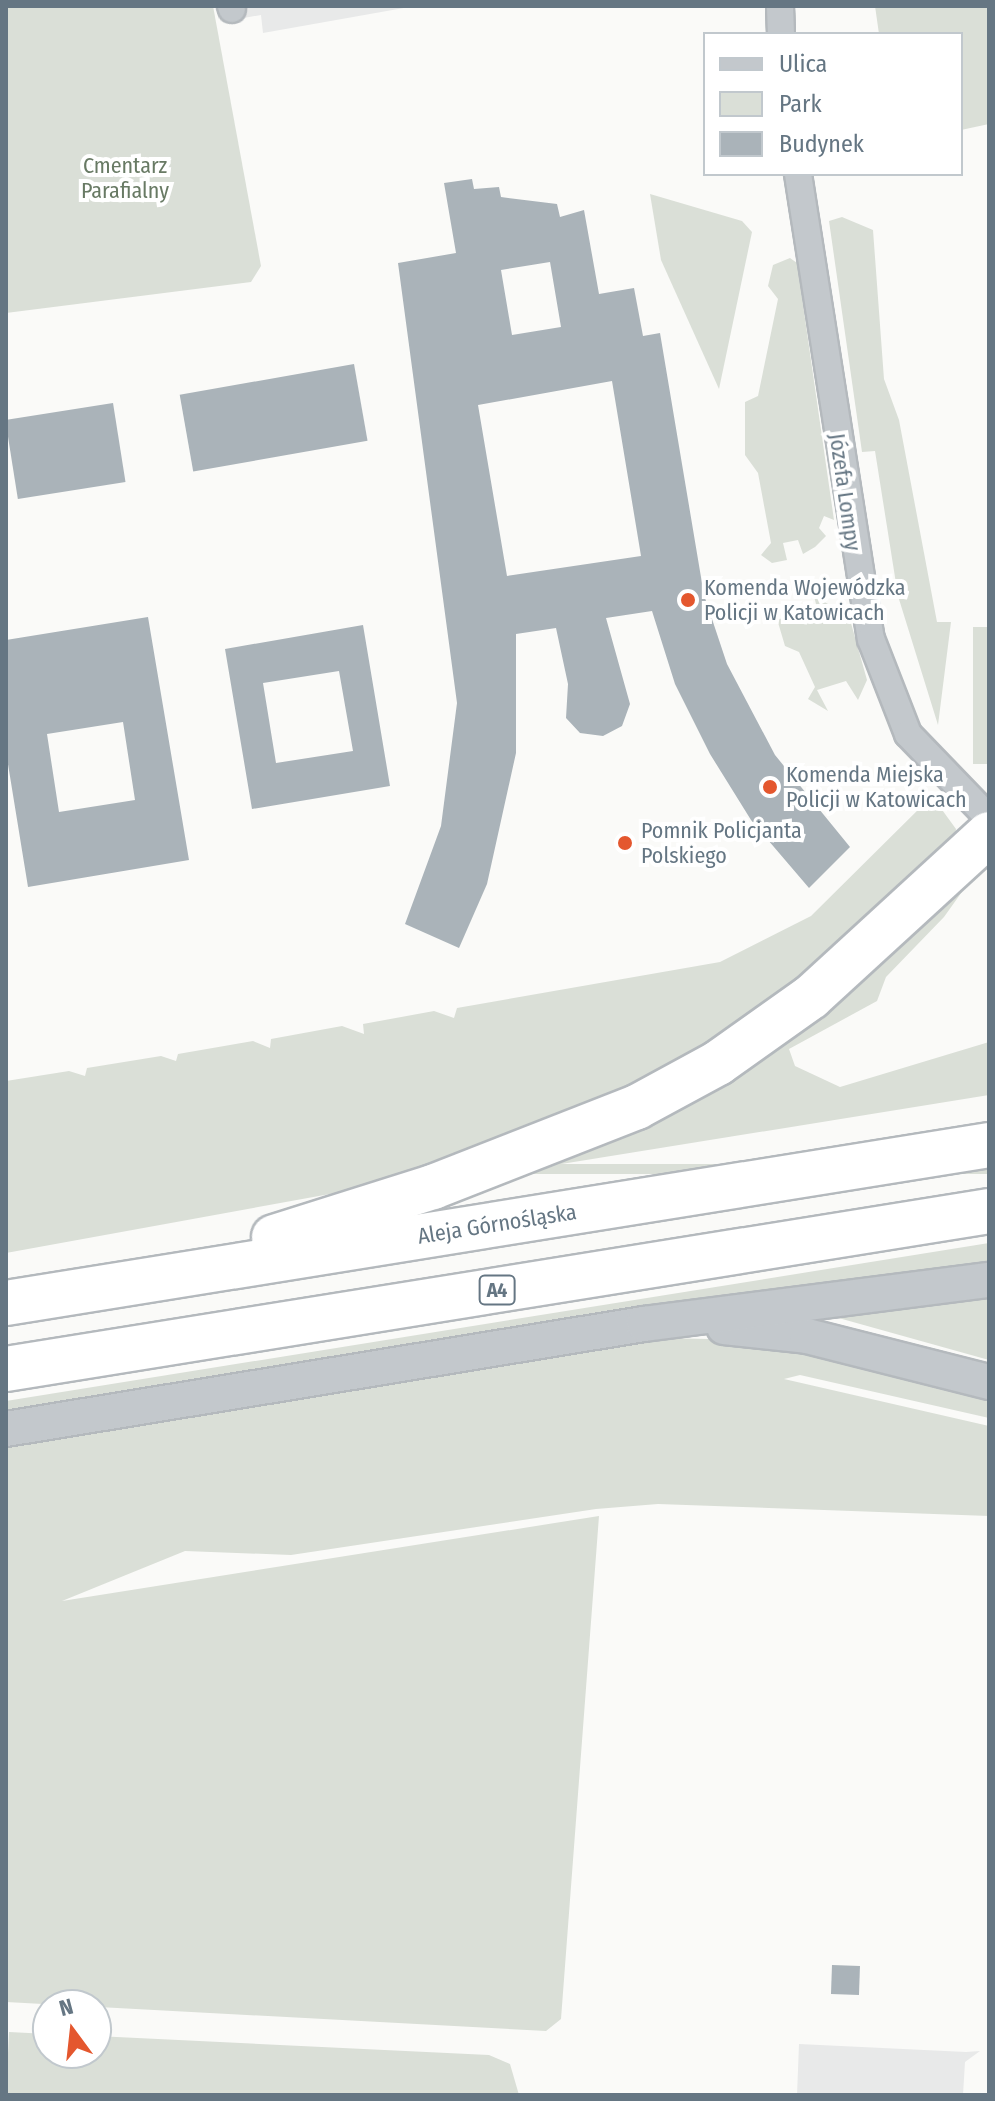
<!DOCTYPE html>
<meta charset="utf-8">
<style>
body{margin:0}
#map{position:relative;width:995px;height:2101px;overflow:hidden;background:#fafaf8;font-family:"Fira Sans Condensed",sans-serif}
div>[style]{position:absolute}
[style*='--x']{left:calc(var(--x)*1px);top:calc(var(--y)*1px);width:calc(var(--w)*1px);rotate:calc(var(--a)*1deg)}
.built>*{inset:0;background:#e8e9e9}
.green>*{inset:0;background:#dadfd7;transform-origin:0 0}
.building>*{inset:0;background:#aab3b9;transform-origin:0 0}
.roads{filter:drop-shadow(2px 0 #b4b9bd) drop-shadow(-2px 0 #b4b9bd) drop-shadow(0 2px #b4b9bd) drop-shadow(0 -2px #b4b9bd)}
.minor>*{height:26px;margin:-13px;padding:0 13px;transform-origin:13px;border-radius:13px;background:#c3c8cc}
.tertiary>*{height:34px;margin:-17px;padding:0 17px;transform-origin:17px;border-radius:17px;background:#c3c8cc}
.motorway>*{height:44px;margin:-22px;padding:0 22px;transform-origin:22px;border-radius:22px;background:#fff}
.dots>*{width:22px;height:22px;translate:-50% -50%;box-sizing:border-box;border:4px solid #fff;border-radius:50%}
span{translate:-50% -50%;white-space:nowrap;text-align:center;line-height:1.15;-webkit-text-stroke:8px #fff;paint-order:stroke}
.shield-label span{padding:2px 6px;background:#fff;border:2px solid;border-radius:6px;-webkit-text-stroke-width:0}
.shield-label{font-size:20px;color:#657683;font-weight:700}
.park-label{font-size:22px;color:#687a64}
.street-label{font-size:22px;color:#657683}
.poi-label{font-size:22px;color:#657683}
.left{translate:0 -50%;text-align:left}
.frame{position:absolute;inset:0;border:8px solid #657683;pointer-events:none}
.legend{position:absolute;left:703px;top:32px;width:260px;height:144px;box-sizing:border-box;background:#fff;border:2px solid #c1c8cd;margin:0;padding:10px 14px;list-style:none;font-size:24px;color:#657683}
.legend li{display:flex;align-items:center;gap:16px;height:40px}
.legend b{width:40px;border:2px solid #c1c8cd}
.north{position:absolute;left:32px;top:1989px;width:80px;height:80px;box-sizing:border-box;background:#fff;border:2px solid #c1c8cd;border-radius:50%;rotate:345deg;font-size:22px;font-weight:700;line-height:32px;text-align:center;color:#657683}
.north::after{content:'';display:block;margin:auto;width:28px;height:36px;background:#e4572e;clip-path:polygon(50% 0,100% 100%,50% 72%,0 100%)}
</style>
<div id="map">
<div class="built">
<i style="clip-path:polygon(235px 6px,415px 6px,263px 33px,261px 15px,238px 19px)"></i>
<i style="clip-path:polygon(799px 2044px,966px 2052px,980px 2051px,965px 2062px,963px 2095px,797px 2095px)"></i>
</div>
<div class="green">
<i style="clip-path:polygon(6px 6px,213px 6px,261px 266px,251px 282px,6px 313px)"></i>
<i style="clip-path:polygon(875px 6px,989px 6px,989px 124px,961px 130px,961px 34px,879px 34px)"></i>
<i style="clip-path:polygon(650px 194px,742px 221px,752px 232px,719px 389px,661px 260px)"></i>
<i style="clip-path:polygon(842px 217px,873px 230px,884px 379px,899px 420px,937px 622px,951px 622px,938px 725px,898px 596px,875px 451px,862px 452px,829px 221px)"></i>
<i style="clip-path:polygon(790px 258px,797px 263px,834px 520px,824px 516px,819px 528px,826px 536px,815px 547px,803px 554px,798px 540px,783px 543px,787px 560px,772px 563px,761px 555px,771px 543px,758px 473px,745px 455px,745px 402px,758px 396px,778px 299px,768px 286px,773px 265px)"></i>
<i style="clip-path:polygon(814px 596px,849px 616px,867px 680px,858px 700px,846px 681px,817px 690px,828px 711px,808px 699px,815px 687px,799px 652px,785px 646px,777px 619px,819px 616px)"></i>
<i style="left:989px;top:627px;width:137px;height:16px;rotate:90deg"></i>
<i style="clip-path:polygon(932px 796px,956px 829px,953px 849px,727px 1038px,595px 1110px,363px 1188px,6px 1253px,6px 1081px,69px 1071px,85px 1076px,87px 1068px,161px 1056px,176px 1061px,178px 1054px,253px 1041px,270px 1048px,271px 1039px,342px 1026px,364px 1034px,363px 1024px,434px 1011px,454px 1018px,457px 1008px,720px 962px,811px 916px)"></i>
<i style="clip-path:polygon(989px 854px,944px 917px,886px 977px,877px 1001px,789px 1049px,795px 1066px,840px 1087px,989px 1042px,989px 1095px,549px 1166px)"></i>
<i style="left:989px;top:1164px;width:10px;height:996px;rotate:90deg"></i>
<i style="clip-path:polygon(989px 1243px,989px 1262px,927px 1272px,705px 1297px,6px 1410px,6px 1401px)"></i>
<i style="clip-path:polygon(989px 1295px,989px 1360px,835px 1317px,838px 1316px)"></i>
<i style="clip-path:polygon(659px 1338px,760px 1340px,989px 1394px,989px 1418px,800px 1375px,784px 1379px,989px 1426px,989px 1516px,658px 1504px,596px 1509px,291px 1555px,185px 1551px,62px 1601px,599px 1516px,561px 2019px,546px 2031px,6px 2002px,6px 1444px)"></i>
<i style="clip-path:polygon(9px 2032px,48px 2034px,48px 2053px,96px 2053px,96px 2036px,489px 2055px,510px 2064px,519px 2095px,6px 2095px)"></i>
</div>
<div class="building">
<i style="clip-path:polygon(evenodd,472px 179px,474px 189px,499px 187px,501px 197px,557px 204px,560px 217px,584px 210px,599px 294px,634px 288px,643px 336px,660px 333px,704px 595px,727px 664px,775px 755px,850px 847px,809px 888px,751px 820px,710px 754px,675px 684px,652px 611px,606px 618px,630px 704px,622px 726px,603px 736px,580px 733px,566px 718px,568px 684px,556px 628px,516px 634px,516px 753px,487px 884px,459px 948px,405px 924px,441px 826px,457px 703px,398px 263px,456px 253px,444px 183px,472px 179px,550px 262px,561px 327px,512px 335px,501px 270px,550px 262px,472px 179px,612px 381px,641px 556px,507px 576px,478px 405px,612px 381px)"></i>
<i style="left:354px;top:364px;width:78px;height:177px;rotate:80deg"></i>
<i style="left:113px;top:403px;width:80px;height:109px;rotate:81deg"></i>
<i style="clip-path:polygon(evenodd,148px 617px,189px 860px,28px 887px,6px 752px,6px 640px,148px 617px,123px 722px,135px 800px,59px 812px,47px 734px,123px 722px)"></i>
<i style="clip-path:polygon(evenodd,363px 625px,390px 786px,252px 809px,225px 649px,363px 625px,339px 671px,353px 751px,276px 763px,263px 683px,339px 671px)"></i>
<i style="left:832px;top:1965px;width:28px;height:29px;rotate:2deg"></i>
</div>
<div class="roads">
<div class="minor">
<i style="--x:231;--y:6;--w:3;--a:72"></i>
<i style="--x:780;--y:6;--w:28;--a:88"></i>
<i style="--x:798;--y:174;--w:471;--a:81.1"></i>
<i style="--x:871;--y:639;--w:102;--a:68.7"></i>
<i style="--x:908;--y:734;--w:117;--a:46"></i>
</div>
<div class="tertiary">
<i style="--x:724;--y:1327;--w:83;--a:6.2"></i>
<i style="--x:807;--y:1336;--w:188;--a:14.2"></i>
<i style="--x:6;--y:1429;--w:647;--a:-9.35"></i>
<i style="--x:644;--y:1324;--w:348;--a:-7.3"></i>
</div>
<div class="motorway">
<i style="--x:274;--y:1237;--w:167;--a:-17.5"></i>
<i style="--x:433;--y:1187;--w:219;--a:-21.4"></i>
<i style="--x:637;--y:1107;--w:92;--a:-28.5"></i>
<i style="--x:718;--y:1063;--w:114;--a:-35.4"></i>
<i style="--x:811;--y:997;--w:241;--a:-42.5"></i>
<i style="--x:6;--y:1303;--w:996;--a:-9.13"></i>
<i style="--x:6;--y:1369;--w:996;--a:-9.13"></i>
</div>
</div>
<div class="dots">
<i style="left:688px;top:600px;background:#e4572e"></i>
<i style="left:770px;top:787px;background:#e4572e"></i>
<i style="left:625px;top:843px;background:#e4572e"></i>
</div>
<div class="shield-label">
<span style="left:497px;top:1290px">A4</span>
</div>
<div class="park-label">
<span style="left:125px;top:178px">Cmentarz<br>Parafialny</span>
</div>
<div class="street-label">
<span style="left:845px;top:492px;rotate:82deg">Józefa Lompy</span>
<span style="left:497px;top:1224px;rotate:-9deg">Aleja Górnośląska</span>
</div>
<div class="poi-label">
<span class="left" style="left:704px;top:600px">Komenda Wojewódzka<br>Policji w Katowicach</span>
<span class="left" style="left:786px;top:787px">Komenda Miejska<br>Policji w Katowicach</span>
<span class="left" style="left:641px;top:843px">Pomnik Policjanta<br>Polskiego</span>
</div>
<div class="frame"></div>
<ul class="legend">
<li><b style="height:10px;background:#c3c8cc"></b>Ulica</li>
<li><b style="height:22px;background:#dadfd7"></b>Park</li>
<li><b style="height:22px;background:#aab3b9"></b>Budynek</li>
</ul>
<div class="north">N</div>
</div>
